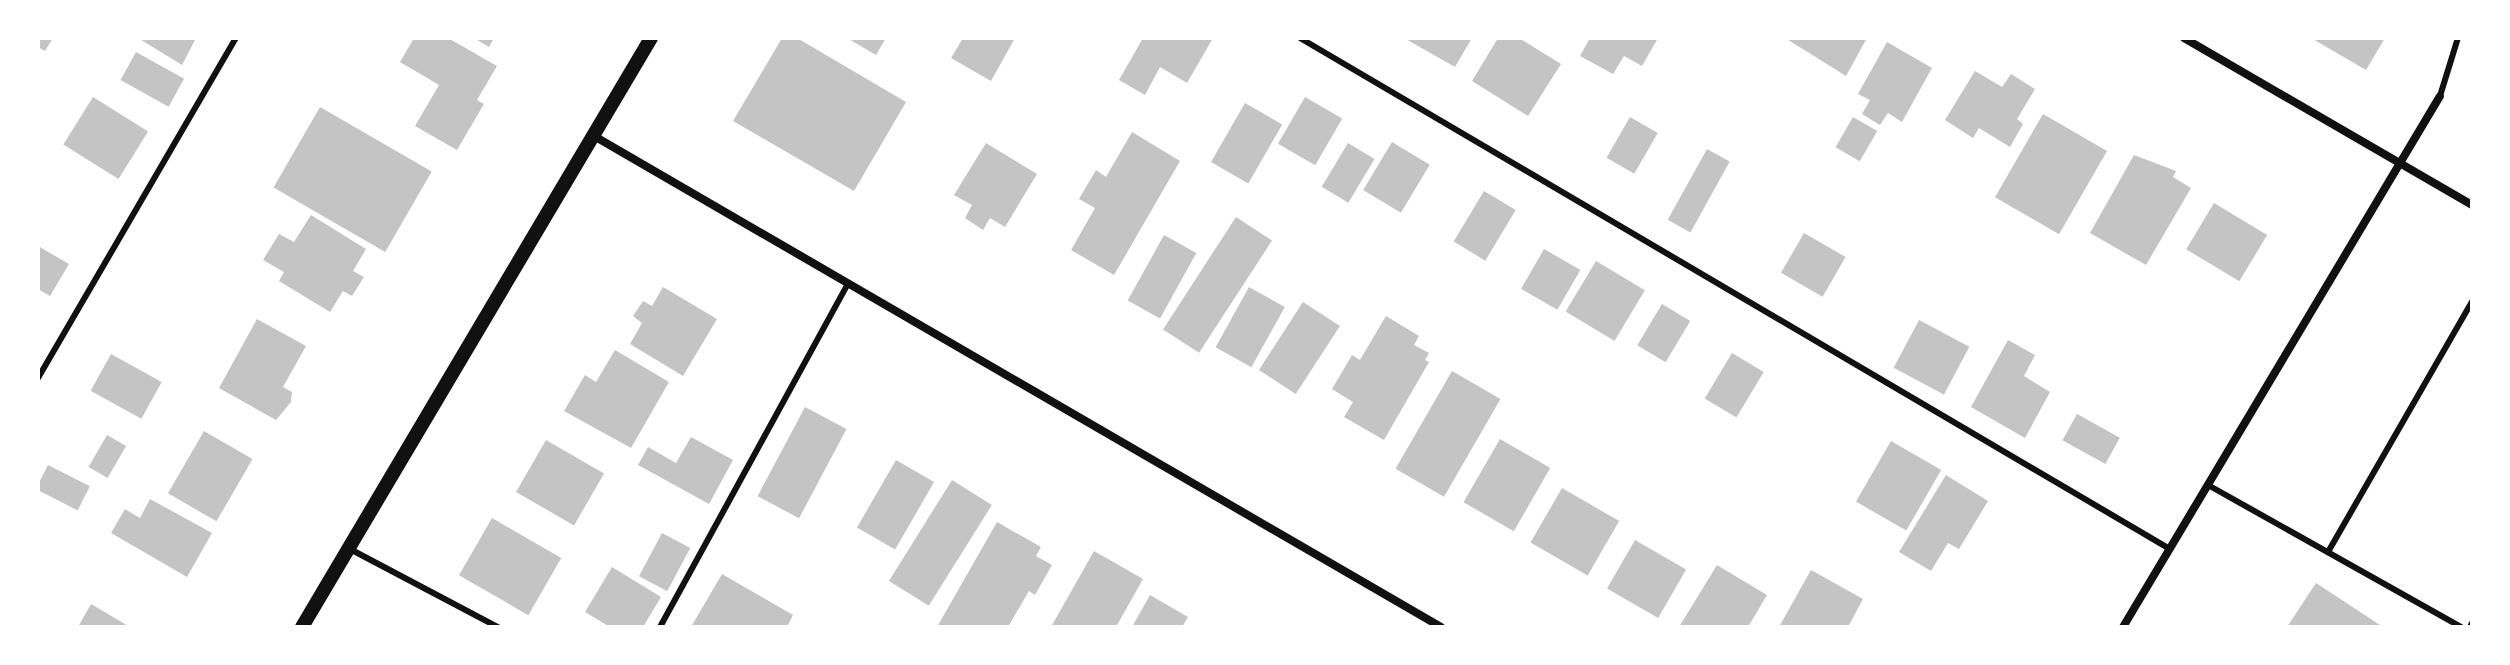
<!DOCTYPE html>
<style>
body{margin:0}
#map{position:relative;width:2510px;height:665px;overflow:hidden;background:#fff;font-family:"Asap Condensed",sans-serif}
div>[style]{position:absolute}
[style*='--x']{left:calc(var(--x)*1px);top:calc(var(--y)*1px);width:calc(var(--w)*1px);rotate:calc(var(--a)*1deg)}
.building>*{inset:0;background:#c4c4c4;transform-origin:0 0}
.service>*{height:6px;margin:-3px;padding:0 3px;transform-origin:3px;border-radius:3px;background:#111}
.minor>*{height:8px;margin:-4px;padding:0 4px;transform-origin:4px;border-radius:4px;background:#111}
.tertiary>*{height:14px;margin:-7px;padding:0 7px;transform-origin:7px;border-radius:7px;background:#111}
span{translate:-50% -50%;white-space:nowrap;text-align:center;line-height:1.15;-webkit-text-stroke:6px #fff;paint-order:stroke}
.frame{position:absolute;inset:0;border:40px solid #fff;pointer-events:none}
</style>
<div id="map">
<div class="building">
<i style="clip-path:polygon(38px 38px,53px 38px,45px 51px,38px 47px)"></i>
<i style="clip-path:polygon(138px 38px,192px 38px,195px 40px,182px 65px)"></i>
<i style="clip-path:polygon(414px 38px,448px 38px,497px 66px,477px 100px,484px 104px,457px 150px,415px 126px,439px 85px,400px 62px)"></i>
<i style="clip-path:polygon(474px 38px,494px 38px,489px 47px)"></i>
<i style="clip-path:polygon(782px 38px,797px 38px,906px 102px,854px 191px,733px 121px)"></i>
<i style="clip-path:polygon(847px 38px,886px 38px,876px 55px)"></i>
<i style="clip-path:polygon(963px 38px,1015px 38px,991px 81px,951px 58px)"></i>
<i style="clip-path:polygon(1143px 38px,1213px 38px,1187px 83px,1160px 67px,1145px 95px,1119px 80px)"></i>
<i style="clip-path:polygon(1404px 38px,1472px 38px,1455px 67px)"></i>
<i style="clip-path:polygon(1498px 38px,1519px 38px,1561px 64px,1528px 116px,1472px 81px)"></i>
<i style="clip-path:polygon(1590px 38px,1658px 38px,1642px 66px,1624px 56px,1613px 74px,1580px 56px)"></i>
<i style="clip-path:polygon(1785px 38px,1867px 38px,1846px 76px)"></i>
<i style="clip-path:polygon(2311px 38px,2385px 38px,2366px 70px)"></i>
<i style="clip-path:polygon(1887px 42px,1932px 68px,1902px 122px,1888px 113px,1880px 125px,1862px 114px,1870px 100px,1858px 94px)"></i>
<i style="left:136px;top:52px;width:55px;height:32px;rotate:29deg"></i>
<i style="clip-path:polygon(1975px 71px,2002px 87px,2011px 74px,2035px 89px,2017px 119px,2023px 124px,2010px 147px,1979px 128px,1973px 138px,1945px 120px)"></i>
<i style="left:93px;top:97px;width:65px;height:56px;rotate:32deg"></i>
<i style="left:1305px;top:97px;width:43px;height:54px;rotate:30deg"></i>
<i style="left:1245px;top:103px;width:43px;height:68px;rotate:30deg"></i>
<i style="left:320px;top:107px;width:129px;height:93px;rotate:30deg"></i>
<i style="left:2043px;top:114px;width:74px;height:96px;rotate:30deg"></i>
<i style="left:1630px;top:117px;width:32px;height:47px;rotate:30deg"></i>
<i style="left:1853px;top:117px;width:28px;height:35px;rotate:30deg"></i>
<i style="clip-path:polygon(1132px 132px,1180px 161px,1114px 275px,1071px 250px,1095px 208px,1079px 199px,1096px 170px,1106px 177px)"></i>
<i style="left:1392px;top:142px;width:44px;height:56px;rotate:31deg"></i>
<i style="clip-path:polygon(986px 143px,1037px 174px,1005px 227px,990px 218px,983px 230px,965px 218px,972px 205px,954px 195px)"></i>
<i style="left:1348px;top:143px;width:31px;height:51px;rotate:31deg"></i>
<i style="left:1707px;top:149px;width:26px;height:81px;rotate:29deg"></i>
<i style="clip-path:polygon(2134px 155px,2176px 171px,2173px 177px,2191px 188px,2146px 265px,2090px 233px)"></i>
<i style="left:1484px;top:191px;width:37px;height:59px;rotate:31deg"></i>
<i style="left:2214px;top:203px;width:62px;height:54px;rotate:31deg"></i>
<i style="clip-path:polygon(311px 215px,366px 249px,353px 271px,364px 277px,352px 296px,343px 291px,330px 312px,279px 281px,284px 272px,263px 260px,279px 234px,294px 242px)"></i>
<i style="left:1236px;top:217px;width:43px;height:134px;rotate:33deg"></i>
<i style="left:1804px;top:233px;width:48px;height:46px;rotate:30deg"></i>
<i style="left:1164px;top:235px;width:37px;height:75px;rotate:29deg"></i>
<i style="clip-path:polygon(38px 246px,69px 264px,50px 296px,38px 289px)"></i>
<i style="left:1544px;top:249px;width:42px;height:46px;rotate:30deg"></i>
<i style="left:1596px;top:261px;width:57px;height:59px;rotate:31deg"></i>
<i style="clip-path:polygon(663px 287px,717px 319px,683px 376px,630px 344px,642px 323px,633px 316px,643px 301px,652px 306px)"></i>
<i style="left:1249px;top:287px;width:41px;height:69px;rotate:29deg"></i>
<i style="left:1303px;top:302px;width:44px;height:81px;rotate:33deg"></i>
<i style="left:1662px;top:304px;width:33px;height:48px;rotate:31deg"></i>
<i style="clip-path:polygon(1386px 316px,1419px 336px,1414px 345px,1429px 353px,1425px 360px,1429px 362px,1384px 440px,1344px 417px,1353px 402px,1332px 389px,1352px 355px,1360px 360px)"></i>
<i style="clip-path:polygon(257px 319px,306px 346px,283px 387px,292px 392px,291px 402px,276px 420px,219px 388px)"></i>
<i style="left:1919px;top:320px;width:57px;height:54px;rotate:28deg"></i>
<i style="clip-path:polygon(2008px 340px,2035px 355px,2024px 376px,2050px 392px,2025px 438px,1971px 407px)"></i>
<i style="clip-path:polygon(615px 350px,669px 382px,631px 448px,564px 411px,585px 375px,596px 382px)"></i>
<i style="left:1732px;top:353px;width:37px;height:53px;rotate:31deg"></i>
<i style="left:111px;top:354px;width:58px;height:42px;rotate:29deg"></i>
<i style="left:1452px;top:371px;width:56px;height:113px;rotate:30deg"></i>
<i style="left:805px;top:407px;width:47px;height:101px;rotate:28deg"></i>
<i style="left:2077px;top:414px;width:49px;height:30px;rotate:29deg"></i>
<i style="left:204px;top:431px;width:56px;height:72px;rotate:30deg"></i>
<i style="left:107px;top:435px;width:22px;height:37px;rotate:30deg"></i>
<i style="clip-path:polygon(691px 437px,733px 460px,709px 504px,638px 465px,648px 447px,676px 463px)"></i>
<i style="left:1500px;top:439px;width:58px;height:73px;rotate:30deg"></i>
<i style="left:546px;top:440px;width:67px;height:60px;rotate:30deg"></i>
<i style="left:1891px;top:441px;width:58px;height:70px;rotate:30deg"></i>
<i style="left:896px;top:460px;width:44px;height:78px;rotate:30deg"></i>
<i style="left:48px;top:465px;width:47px;height:27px;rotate:27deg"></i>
<i style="clip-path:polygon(1946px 475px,1988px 501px,1959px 549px,1948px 543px,1931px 571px,1899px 552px)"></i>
<i style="left:952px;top:480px;width:47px;height:119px;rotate:32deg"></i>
<i style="left:1562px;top:488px;width:66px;height:63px;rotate:30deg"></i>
<i style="clip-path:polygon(150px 499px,212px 533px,187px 577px,111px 533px,125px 509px,140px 518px)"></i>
<i style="left:492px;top:518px;width:80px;height:66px;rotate:30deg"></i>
<i style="clip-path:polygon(997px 522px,1041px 547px,1036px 556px,1052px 565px,1035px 595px,1029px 591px,1008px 627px,937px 627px)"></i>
<i style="left:662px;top:533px;width:32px;height:49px;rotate:28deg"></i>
<i style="left:1635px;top:540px;width:59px;height:56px;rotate:30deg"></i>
<i style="clip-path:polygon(1094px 551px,1143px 579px,1116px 627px,1051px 627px)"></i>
<i style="clip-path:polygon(1717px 565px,1767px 595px,1748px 627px,1679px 627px)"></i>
<i style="clip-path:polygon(612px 567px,661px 597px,643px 627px,610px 627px,585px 612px)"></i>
<i style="clip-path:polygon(1811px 570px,1863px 599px,1848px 627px,1779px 627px)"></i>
<i style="clip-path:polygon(722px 574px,793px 615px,787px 627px,691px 627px)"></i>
<i style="clip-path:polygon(2316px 583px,2383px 627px,2287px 627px)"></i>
<i style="clip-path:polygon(1150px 595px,1188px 617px,1182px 627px,1132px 627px)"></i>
<i style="clip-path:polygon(91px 604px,130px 627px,78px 627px)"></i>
</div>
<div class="service">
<i style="--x:1300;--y:38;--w:1009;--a:30.43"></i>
<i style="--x:2440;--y:96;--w:61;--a:-72.8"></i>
<i style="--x:38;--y:378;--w:393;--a:-59.8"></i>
<i style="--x:2208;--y:485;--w:290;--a:29.3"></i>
<i style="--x:348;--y:548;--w:170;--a:27.8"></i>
<i style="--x:2328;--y:552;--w:289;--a:-60.1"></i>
<i style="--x:660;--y:627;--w:392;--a:-61.3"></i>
<i style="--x:2470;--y:627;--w:4;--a:-63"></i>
</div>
<div class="minor">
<i style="--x:2184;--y:38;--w:333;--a:30.1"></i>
<i style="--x:594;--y:136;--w:979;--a:30.1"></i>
<i style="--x:2123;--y:627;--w:618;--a:-59.16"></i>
</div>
<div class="tertiary">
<i style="--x:302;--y:627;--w:685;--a:-59.35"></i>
</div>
<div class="frame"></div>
</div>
